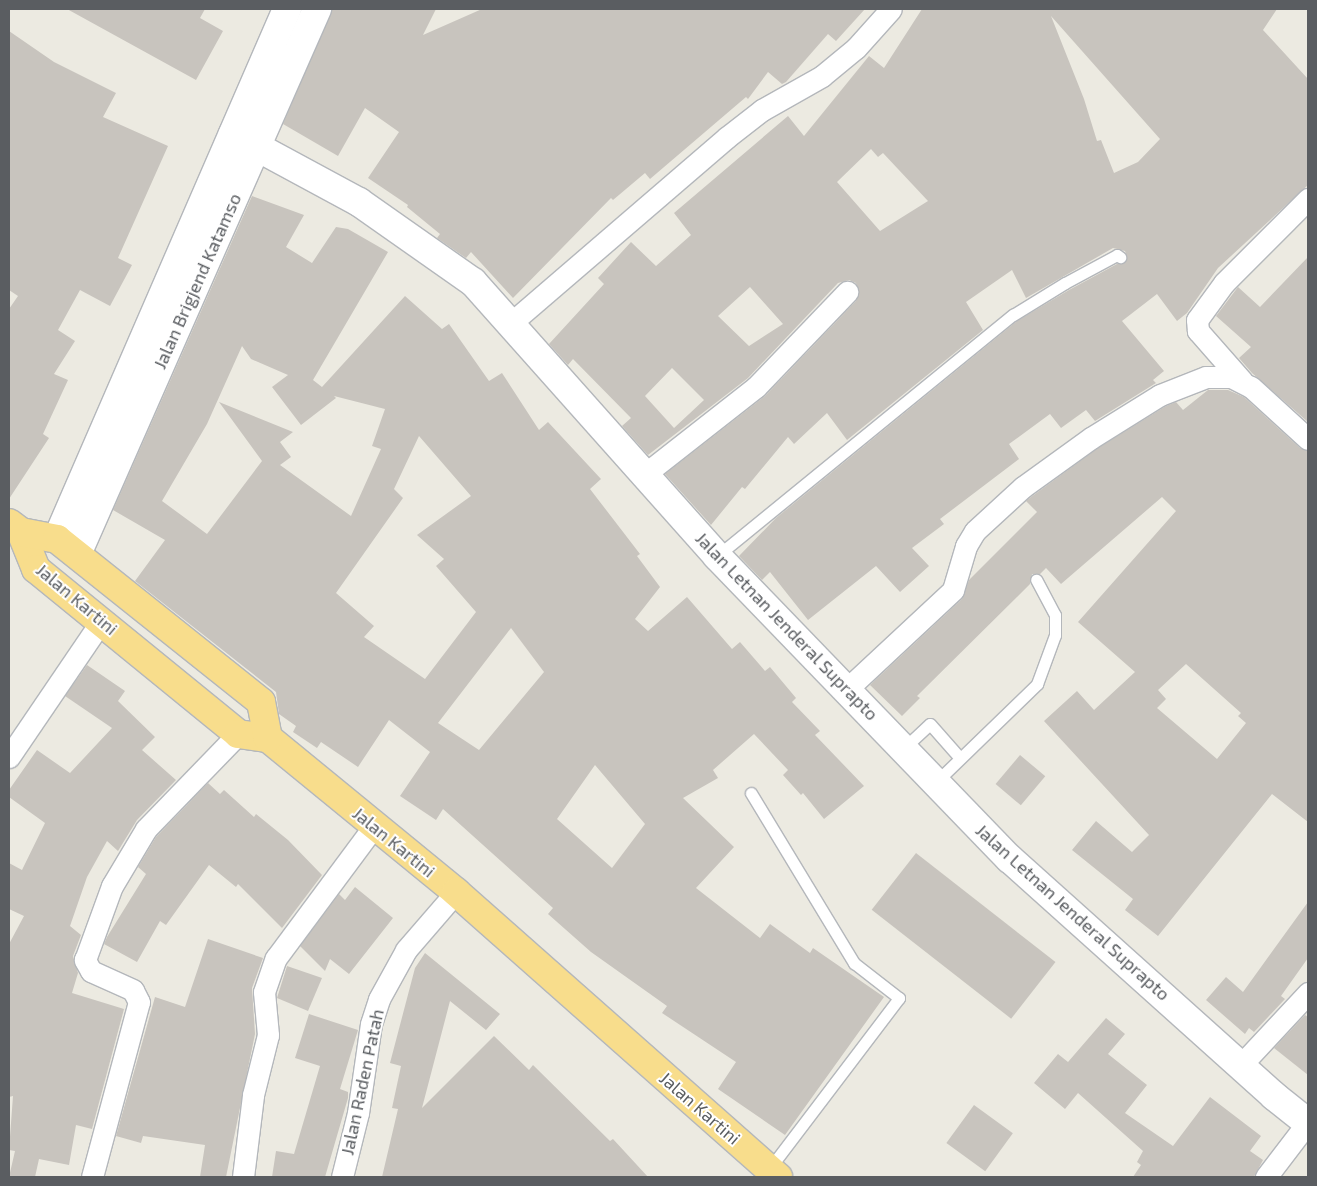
<!DOCTYPE html>
<style>
body{margin:0}
#map{position:relative;width:1317px;height:1186px;overflow:hidden;background:#eceae1;font-family:"Exo 2",sans-serif}
div>[style]{position:absolute}
[style*='--x']{left:calc(var(--x)*1px);top:calc(var(--y)*1px);width:calc(var(--w)*1px);rotate:calc(var(--a)*1deg)}
.building>*{inset:0;background:#c8c4be;transform-origin:0 0}
.roads{filter:drop-shadow(1px 0 #b4b7bb) drop-shadow(-1px 0 #b4b7bb) drop-shadow(0 1px #b4b7bb) drop-shadow(0 -1px #b4b7bb)}
.lane>*{height:11px;margin:-5.5px;padding:0 5.5px;transform-origin:5.5px;border-radius:5.5px;background:#fff}
.street>*{height:21px;margin:-10.5px;padding:0 10.5px;transform-origin:10.5px;border-radius:10.5px;background:#fff}
.secondary>*{height:28px;margin:-14px;padding:0 14px;transform-origin:14px;border-radius:14px;background:#fff}
.highway>*{height:28px;margin:-14px;padding:0 14px;transform-origin:14px;border-radius:14px;background:#f8dd8c}
span{translate:-50% -50%;white-space:nowrap;text-align:center;line-height:1.15;-webkit-text-stroke:4px #fff;paint-order:stroke}
.street-label{font-size:18px;color:#5a5d61}
.frame{position:absolute;inset:0;border:10px solid #5a5d61;pointer-events:none}
</style>
<div id="map">
<div class="building">
<i style="clip-path:polygon(67px 9px,205px 9px,200px 18px,223px 31px,196px 80px)"></i>
<i style="clip-path:polygon(332px 9px,436px 9px,423px 35px,482px 9px,865px 9px,836px 41px,828px 34px,786px 82px,782px 84px,768px 72px,748px 99px,746px 97px,650px 179px,645px 173px,613px 200px,611px 198px,513px 298px,471px 252px,466px 258px,437px 238px,440px 234px,407px 207px,408px 205px,368px 178px,399px 132px,365px 108px,338px 156px,283px 124px)"></i>
<i style="clip-path:polygon(evenodd,922px 9px,1277px 9px,1263px 30px,1308px 79px,1308px 185px,1218px 268px,1187px 313px,1177px 321px,1157px 294px,1122px 321px,1164px 371px,1153px 380px,1156px 383px,1095px 421px,1086px 410px,1061px 428px,1050px 414px,1009px 444px,1019px 459px,940px 519px,944px 524px,912px 548px,929px 566px,900px 592px,876px 566px,808px 620px,770px 572px,762px 580px,739px 556px,776px 518px,1017px 321px,1069px 290px,1117px 264px,1124px 263px,1127px 257px,1125px 251px,1113px 248px,1026px 298px,1012px 270px,966px 302px,983px 330px,847px 440px,827px 413px,794px 444px,788px 437px,745px 489px,742px 487px,711px 525px,665px 474px,765px 396px,856px 301px,859px 294px,856px 283px,849px 280px,838px 283px,748px 378px,648px 455px,622px 426px,631px 418px,573px 359px,568px 365px,549px 344px,604px 284px,598px 278px,631px 242px,656px 266px,691px 235px,674px 213px,788px 116px,804px 136px,869px 56px,884px 68px,922px 9px,1051px 16px,1160px 139px,1138px 162px,1114px 173px,1101px 140px,1097px 141px,1084px 99px,1051px 16px,922px 9px,871px 149px,878px 157px,883px 153px,928px 201px,880px 231px,837px 182px,871px 149px,922px 9px,750px 287px,783px 324px,749px 346px,718px 316px,750px 287px,922px 9px,672px 368px,704px 400px,674px 428px,645px 396px,672px 368px)"></i>
<i style="clip-path:polygon(9px 31px,54px 62px,116px 93px,103px 117px,168px 146px,118px 258px,132px 265px,110px 306px,80px 290px,58px 330px,75px 341px,54px 374px,68px 380px,43px 434px,49px 438px,9px 499px,9px 309px,18px 296px,9px 290px)"></i>
<i style="clip-path:polygon(evenodd,252px 196px,304px 215px,286px 247px,312px 263px,336px 227px,348px 229px,388px 252px,313px 380px,322px 387px,405px 296px,442px 329px,449px 324px,489px 381px,502px 373px,539px 430px,548px 422px,601px 479px,590px 489px,640px 554px,637px 556px,660px 587px,635px 619px,648px 631px,687px 597px,732px 649px,740px 642px,765px 671px,770px 667px,796px 698px,792px 702px,820px 731px,815px 735px,864px 786px,824px 819px,803px 793px,801px 795px,783px 775px,788px 770px,754px 734px,713px 770px,718px 778px,683px 798px,734px 847px,696px 888px,760px 938px,770px 924px,810px 953px,813px 948px,884px 997px,785px 1135px,718px 1089px,736px 1062px,662px 1013px,667px 1006px,591px 952px,548px 914px,553px 908px,443px 809px,436px 820px,400px 796px,430px 752px,389px 720px,358px 767px,321px 742px,317px 748px,293px 732px,296px 726px,279px 714px,276px 692px,135px 581px,165px 540px,113px 510px,252px 196px,242px 346px,251px 359px,288px 375px,272px 387px,301px 425px,336px 398px,334px 396px,385px 409px,372px 446px,381px 449px,351px 516px,280px 465px,291px 457px,280px 442px,293px 432px,219px 402px,262px 461px,207px 534px,162px 501px,207px 424px,242px 346px,252px 196px,419px 436px,471px 496px,417px 535px,444px 559px,436px 566px,476px 612px,425px 679px,364px 637px,374px 626px,336px 593px,403px 498px,394px 489px,419px 436px,252px 196px,511px 628px,544px 672px,479px 750px,438px 723px,511px 628px,252px 196px,595px 765px,645px 824px,612px 868px,557px 819px,595px 765px)"></i>
<i style="clip-path:polygon(1308px 257px,1308px 422px,1252px 373px,1239px 358px,1251px 347px,1216px 316px,1238px 287px,1260px 307px)"></i>
<i style="clip-path:polygon(evenodd,1208px 390px,1228px 390px,1244px 397px,1300px 448px,1308px 451px,1308px 822px,1272px 794px,1158px 936px,1125px 910px,1133px 899px,1072px 850px,1096px 821px,1132px 852px,1149px 835px,1044px 721px,1077px 691px,1094px 710px,1135px 672px,1078px 622px,1176px 511px,1162px 497px,1061px 584px,1046px 568px,1040px 574px,1032px 574px,1030px 584px,917px 696px,920px 698px,902px 716px,870px 685px,962px 599px,969px 580px,1037px 512px,1026px 501px,1031px 497px,1098px 448px,1166px 406px,1176px 402px,1183px 410px,1208px 390px,1186px 664px,1241px 713px,1238px 716px,1246px 723px,1217px 759px,1157px 708px,1166px 699px,1158px 690px,1186px 664px)"></i>
<i style="clip-path:polygon(87px 665px,125px 691px,118px 701px,155px 737px,142px 750px,176px 780px,137px 820px,118px 851px,107px 841px,87px 877px,70px 926px,81px 935px,73px 956px,78px 973px,72px 993px,124px 1009px,92px 1129px,76px 1125px,69px 1165px,39px 1159px,35px 1177px,9px 1177px,15px 1151px,9px 1150px,13px 1096px,9px 1097px,9px 944px,24px 916px,9px 909px,9px 863px,22px 870px,45px 823px,9px 797px,9px 790px,37px 750px,70px 773px,112px 728px,65px 696px)"></i>
<i style="left:1020px;top:755px;width:33px;height:38px;rotate:40deg"></i>
<i style="clip-path:polygon(208px 783px,220px 794px,224px 790px,254px 817px,256px 814px,288px 840px,322px 875px,282px 928px,238px 884px,236px 887px,209px 865px,166px 925px,160px 921px,137px 962px,104px 944px,107px 937px,146px 874px,138px 867px,156px 837px)"></i>
<i style="left:916px;top:853px;width:177px;height:72px;rotate:38deg"></i>
<i style="clip-path:polygon(355px 887px,393px 918px,349px 974px,330px 959px,325px 971px,300px 946px,339px 894px,345px 900px)"></i>
<i style="clip-path:polygon(1308px 902px,1308px 958px,1281px 996px,1285px 999px,1254px 1032px,1249px 1028px,1245px 1034px,1206px 1000px,1226px 977px,1243px 992px)"></i>
<i style="clip-path:polygon(208px 939px,263px 958px,252px 988px,255px 1034px,226px 1177px,200px 1177px,205px 1145px,143px 1136px,141px 1143px,116px 1136px,155px 997px,185px 1007px)"></i>
<i style="clip-path:polygon(425px 953px,500px 1014px,486px 1030px,450px 1001px,422px 1108px,494px 1036px,529px 1070px,533px 1065px,610px 1141px,613px 1139px,648px 1177px,382px 1177px,398px 1109px,392px 1108px,401px 1066px,390px 1063px,415px 968px)"></i>
<i style="clip-path:polygon(287px 966px,322px 978px,308px 1011px,277px 998px)"></i>
<i style="clip-path:polygon(309px 1014px,358px 1030px,340px 1089px,348px 1092px,348px 1098px,325px 1177px,272px 1177px,276px 1151px,294px 1154px,320px 1066px,295px 1058px)"></i>
<i style="clip-path:polygon(1305px 1015px,1308px 1017px,1308px 1075px,1274px 1048px)"></i>
<i style="clip-path:polygon(1106px 1018px,1125px 1034px,1108px 1054px,1147px 1085px,1125px 1113px,1173px 1146px,1210px 1097px,1261px 1136px,1250px 1151px,1263px 1160px,1254px 1177px,1133px 1177px,1141px 1165px,1137px 1162px,1143px 1151px,1078px 1093px,1065px 1109px,1034px 1083px,1058px 1054px,1068px 1062px)"></i>
<i style="left:974px;top:1105px;width:48px;height:47px;rotate:36deg"></i>
</div>
<div class="roads">
<div class="lane">
<i style="--x:717;--y:556;--w:382;--a:-39.2"></i>
<i style="--x:1013;--y:315;--w:61;--a:-31.6"></i>
<i style="--x:1065;--y:283;--w:59;--a:-28.3"></i>
<i style="--x:1117;--y:255;--w:4;--a:34"></i>
<i style="--x:904;--y:748;--w:35;--a:-43"></i>
<i style="--x:930;--y:724;--w:45;--a:48.6"></i>
<i style="--x:936;--y:782;--w:141;--a:-44.1"></i>
<i style="--x:1037;--y:684;--w:52;--a:-69.8"></i>
<i style="--x:1055;--y:635;--w:20;--a:-90"></i>
<i style="--x:1055;--y:615;--w:40;--a:-118"></i>
<i style="--x:751;--y:793;--w:199;--a:58.8"></i>
<i style="--x:854;--y:963;--w:57;--a:37.9"></i>
<i style="--x:899;--y:998;--w:215;--a:127.2"></i>
</div>
<div class="street">
<i style="--x:511;--y:323;--w:284;--a:-40.7"></i>
<i style="--x:726;--y:138;--w:46;--a:-37.9"></i>
<i style="--x:762;--y:110;--w:69;--a:-29.5"></i>
<i style="--x:822;--y:76;--w:44;--a:-39.5"></i>
<i style="--x:856;--y:48;--w:52;--a:-48.1"></i>
<i style="--x:1242;--y:381;--w:67;--a:-131.3"></i>
<i style="--x:1198;--y:331;--w:11;--a:-95"></i>
<i style="--x:1197;--y:320;--w:46;--a:-53.9"></i>
<i style="--x:1224;--y:283;--w:119;--a:-45"></i>
<i style="--x:645;--y:474;--w:141;--a:-38.1"></i>
<i style="--x:756;--y:387;--w:132;--a:-46.2"></i>
<i style="--x:847;--y:689;--w:145;--a:-43"></i>
<i style="--x:953;--y:590;--w:46;--a:-73.5"></i>
<i style="--x:966;--y:546;--w:17;--a:-59"></i>
<i style="--x:975;--y:531;--w:65;--a:-42.5"></i>
<i style="--x:1023;--y:487;--w:84;--a:-35.8"></i>
<i style="--x:1091;--y:438;--w:81;--a:-31.9"></i>
<i style="--x:1160;--y:395;--w:49;--a:-21.4"></i>
<i style="--x:1206;--y:377;--w:25;--a:0"></i>
<i style="--x:1231;--y:377;--w:22;--a:27"></i>
<i style="--x:1251;--y:387;--w:77;--a:42.4"></i>
<i style="--x:9;--y:757;--w:166;--a:-55.8"></i>
<i style="--x:1240;--y:1066;--w:100;--a:-47"></i>
<i style="--x:92;--y:1177;--w:181;--a:-75"></i>
<i style="--x:139;--y:1002;--w:13;--a:-117"></i>
<i style="--x:133;--y:990;--w:46;--a:-155.7"></i>
<i style="--x:91;--y:971;--w:13;--a:-119"></i>
<i style="--x:85;--y:960;--w:79;--a:-70"></i>
<i style="--x:112;--y:886;--w:66;--a:-59.2"></i>
<i style="--x:146;--y:829;--w:132;--a:-45.9"></i>
<i style="--x:243;--y:1177;--w:83;--a:-83"></i>
<i style="--x:253;--y:1095;--w:62;--a:-76"></i>
<i style="--x:268;--y:1035;--w:43;--a:-95.3"></i>
<i style="--x:264;--y:992;--w:36;--a:-71"></i>
<i style="--x:276;--y:958;--w:164;--a:-53.4"></i>
<i style="--x:342;--y:1177;--w:66;--a:-76"></i>
<i style="--x:358;--y:1113;--w:90;--a:-81.7"></i>
<i style="--x:371;--y:1024;--w:26;--a:-72"></i>
<i style="--x:379;--y:999;--w:56;--a:-61.1"></i>
<i style="--x:406;--y:950;--w:77;--a:-49.2"></i>
<i style="--x:1266;--y:1177;--w:69;--a:-52.6"></i>
</div>
<div class="secondary">
<i style="--x:233;--y:134;--w:143;--a:28.4"></i>
<i style="--x:359;--y:202;--w:139;--a:35.1"></i>
<i style="--x:473;--y:282;--w:367;--a:48.3"></i>
<i style="--x:717;--y:556;--w:421;--a:46"></i>
<i style="--x:1010;--y:859;--w:355;--a:41.9"></i>
<i style="--x:1274;--y:1096;--w:43;--a:38.5"></i>
<i style="--x:57;--y:539;--w:578;--a:-66.54"></i>
<i style="--x:77;--y:554;--w:596;--a:-66.23"></i>
</div>
<div class="highway">
<i style="--x:9;--y:523;--w:15;--a:37"></i>
<i style="--x:21;--y:532;--w:40;--a:68"></i>
<i style="--x:36;--y:569;--w:261;--a:39.2"></i>
<i style="--x:238;--y:734;--w:30;--a:8"></i>
<i style="--x:268;--y:738;--w:243;--a:39.3"></i>
<i style="--x:456;--y:892;--w:430;--a:41.5"></i>
<i style="--x:21;--y:532;--w:37;--a:11"></i>
<i style="--x:57;--y:539;--w:261;--a:38.6"></i>
<i style="--x:261;--y:702;--w:37;--a:79"></i>
</div>
</div>
<div class="street-label">
<span style="left:197px;top:281px;rotate:-66deg">Jalan Brigjend Katamso</span>
<span style="left:77px;top:599px;rotate:40deg">Jalan Kartini</span>
<span style="left:787px;top:626px;rotate:46deg">Jalan Letnan Jenderal Suprapto</span>
<span style="left:394px;top:842px;rotate:39deg">Jalan Kartini</span>
<span style="left:1073px;top:912px;rotate:42deg">Jalan Letnan Jenderal Suprapto</span>
<span style="left:362px;top:1082px;rotate:-78deg">Jalan Raden Patah</span>
<span style="left:700px;top:1108px;rotate:41deg">Jalan Kartini</span>
</div>
<div class="frame"></div>
</div>
